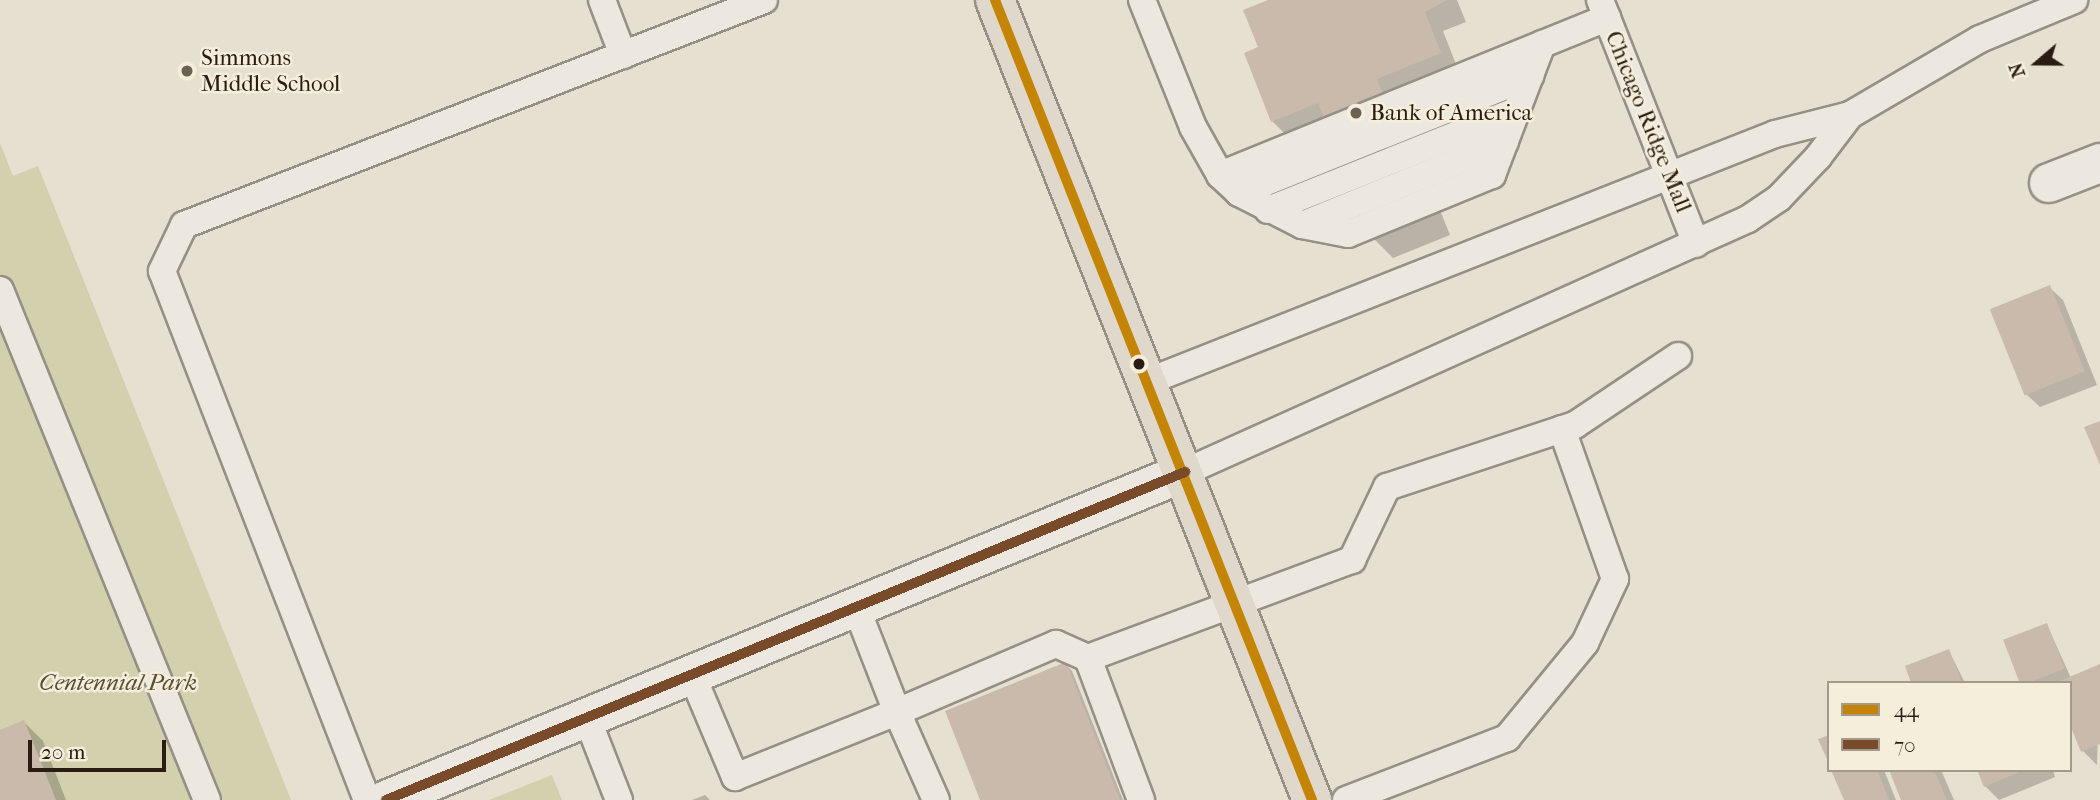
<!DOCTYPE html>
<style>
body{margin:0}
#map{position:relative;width:2100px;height:800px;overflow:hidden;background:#e6e0d0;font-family:"IM FELL French Canon",serif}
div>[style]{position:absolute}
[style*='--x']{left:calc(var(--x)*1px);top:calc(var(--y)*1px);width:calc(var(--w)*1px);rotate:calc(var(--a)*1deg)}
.green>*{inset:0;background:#d2d0ad}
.shadow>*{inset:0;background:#0003}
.building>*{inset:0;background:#cabaab;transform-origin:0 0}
.roads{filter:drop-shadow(2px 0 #959086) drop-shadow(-2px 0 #959086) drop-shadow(0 2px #959086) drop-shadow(0 -2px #959086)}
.service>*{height:26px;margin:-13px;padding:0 13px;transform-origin:13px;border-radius:13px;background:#ece8e0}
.minor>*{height:38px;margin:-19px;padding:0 19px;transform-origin:19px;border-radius:19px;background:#ece8e0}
.primary>*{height:38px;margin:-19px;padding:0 19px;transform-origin:19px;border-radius:19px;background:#dfd8cb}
.bus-1>*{height:10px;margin:-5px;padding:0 5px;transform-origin:5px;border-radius:5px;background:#c48405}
.bus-2>*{height:10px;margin:-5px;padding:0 5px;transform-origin:5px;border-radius:5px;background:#7a4b2a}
.dots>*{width:19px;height:19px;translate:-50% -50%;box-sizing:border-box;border:4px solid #f5eedb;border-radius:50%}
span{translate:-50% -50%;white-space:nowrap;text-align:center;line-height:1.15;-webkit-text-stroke:5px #f5eedb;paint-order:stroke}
.poi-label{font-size:23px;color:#2b1c13}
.left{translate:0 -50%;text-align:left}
.street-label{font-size:23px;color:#2b1c13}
.park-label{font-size:23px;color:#584e38;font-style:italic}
.legend{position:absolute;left:1827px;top:681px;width:245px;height:91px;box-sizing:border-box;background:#f5eedb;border:2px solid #a49a8b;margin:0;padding:9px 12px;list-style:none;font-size:21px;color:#2b1c13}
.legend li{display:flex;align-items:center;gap:14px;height:35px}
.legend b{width:35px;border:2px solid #a49a8b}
.north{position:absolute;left:2002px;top:28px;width:70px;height:70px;-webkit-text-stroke:5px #f5eedb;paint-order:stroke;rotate:250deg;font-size:19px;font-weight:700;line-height:28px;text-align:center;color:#2b1c13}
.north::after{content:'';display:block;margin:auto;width:24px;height:32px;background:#2b1c13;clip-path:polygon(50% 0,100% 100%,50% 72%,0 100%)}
.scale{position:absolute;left:28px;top:740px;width:138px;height:32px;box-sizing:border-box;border:4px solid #2b1c13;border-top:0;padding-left:9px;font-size:21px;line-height:24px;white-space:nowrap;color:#2b1c13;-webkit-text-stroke:5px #f5eedb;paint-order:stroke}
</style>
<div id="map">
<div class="green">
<i style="clip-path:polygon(0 143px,13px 176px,38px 166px,291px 800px,0 800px)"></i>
<i style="clip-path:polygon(552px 775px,562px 800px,489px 800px)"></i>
</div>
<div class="shadow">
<i style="clip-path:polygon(1273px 0,1457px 0,1466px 22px,1443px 31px,1459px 72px,1395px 98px,1450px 235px,1393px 258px,1374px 239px,1329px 125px,1291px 140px,1272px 121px,1261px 48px)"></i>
<i style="clip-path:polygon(2049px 287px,2063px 300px,2097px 385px,2040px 407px,2026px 394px)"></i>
<i style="clip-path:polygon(2047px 625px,2071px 678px,2100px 666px,2097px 765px,2083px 751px,2070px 683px,2021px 683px,2005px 641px)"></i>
<i style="clip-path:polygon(1949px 651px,1965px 683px,1913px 683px)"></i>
<i style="clip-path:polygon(1065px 664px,1072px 671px,1123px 800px,982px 800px)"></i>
<i style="clip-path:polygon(24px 722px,43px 741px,66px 800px,0 800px,0 732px)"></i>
<i style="clip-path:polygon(1833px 770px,1884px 770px,1896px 800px,1846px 800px)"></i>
<i style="clip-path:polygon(1891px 770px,1941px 770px,1954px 800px,1903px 800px)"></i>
<i style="clip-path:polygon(1979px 770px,2053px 770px,2055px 777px,1999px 800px,1985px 786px)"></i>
<i style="clip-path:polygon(705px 795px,710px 800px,692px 800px)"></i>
</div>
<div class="building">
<i style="clip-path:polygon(1268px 0,1447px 0,1425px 12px,1441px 53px,1377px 79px,1432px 216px,1372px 239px,1318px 103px,1271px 122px,1244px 53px,1258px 47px,1243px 10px)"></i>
<i style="left:2050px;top:285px;width:93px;height:65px;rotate:68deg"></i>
<i style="clip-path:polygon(2100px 421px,2100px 465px,2084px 427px)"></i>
<i style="left:2047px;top:623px;width:49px;height:47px;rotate:69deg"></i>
<i style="clip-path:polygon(1949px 649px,1962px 683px,1911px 683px,1905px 666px)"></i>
<i style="clip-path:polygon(1066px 662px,1120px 800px,980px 800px,945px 711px)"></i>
<i style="clip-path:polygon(2100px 664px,2100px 744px,2081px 752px,2070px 725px,2070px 683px,2055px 683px)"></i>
<i style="clip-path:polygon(24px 720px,56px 800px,0 800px,0 730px)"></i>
<i style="clip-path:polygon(1829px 735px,1829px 764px,1818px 739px)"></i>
<i style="clip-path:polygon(1831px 770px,1877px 770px,1889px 800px,1844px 800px)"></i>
<i style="clip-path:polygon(1889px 770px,1934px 770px,1947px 800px,1901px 800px)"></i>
<i style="clip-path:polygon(1977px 770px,2024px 770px,1984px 787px)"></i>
</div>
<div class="roads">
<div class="service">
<i style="--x:602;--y:0;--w:59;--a:69.1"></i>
<i style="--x:1142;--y:0;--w:137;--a:68.1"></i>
<i style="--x:1193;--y:127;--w:55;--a:60.6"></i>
<i style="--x:1220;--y:175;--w:26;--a:43"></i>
<i style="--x:1239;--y:193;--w:71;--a:26.9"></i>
<i style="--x:1302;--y:225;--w:47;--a:11.1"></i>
<i style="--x:1348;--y:234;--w:156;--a:-22.3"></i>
<i style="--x:1492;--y:175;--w:140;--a:-69.1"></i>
<i style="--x:1600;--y:0;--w:262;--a:68.5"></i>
<i style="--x:1220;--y:175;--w:418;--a:-22.1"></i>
<i style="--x:1239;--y:193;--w:314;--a:-21.9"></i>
<i style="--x:1268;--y:210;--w:267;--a:-21.8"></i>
<i style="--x:1302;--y:225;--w:219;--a:-22.2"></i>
<i style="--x:0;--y:290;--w:550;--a:67.91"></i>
<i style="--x:1149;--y:381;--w:673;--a:-21.53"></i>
<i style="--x:1775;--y:134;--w:77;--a:-14.2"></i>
<i style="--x:1850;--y:115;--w:151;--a:-30.3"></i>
<i style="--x:1980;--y:39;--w:102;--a:-22.5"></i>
<i style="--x:1185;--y:472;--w:617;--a:-24.2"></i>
<i style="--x:1748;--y:219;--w:37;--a:-34"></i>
<i style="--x:1779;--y:198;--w:57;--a:-46.4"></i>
<i style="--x:1818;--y:157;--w:53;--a:-52.7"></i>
<i style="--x:856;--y:607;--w:113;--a:68.7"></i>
<i style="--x:897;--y:712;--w:173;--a:-23.2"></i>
<i style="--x:1056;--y:644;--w:35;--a:24"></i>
<i style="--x:692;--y:675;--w:111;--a:67.1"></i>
<i style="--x:735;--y:777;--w:175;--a:-21.9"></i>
<i style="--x:897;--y:712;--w:96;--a:66.1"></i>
<i style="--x:587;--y:718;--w:88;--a:68.7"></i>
<i style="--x:367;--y:800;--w:567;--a:-111.18"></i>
<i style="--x:162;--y:271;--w:51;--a:-64.4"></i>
<i style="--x:184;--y:225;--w:622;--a:-21.2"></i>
<i style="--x:1141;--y:800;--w:152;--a:-110.5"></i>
<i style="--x:1088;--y:658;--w:282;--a:-20.4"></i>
<i style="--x:1352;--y:560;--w:81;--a:-64.4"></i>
<i style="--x:1387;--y:487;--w:198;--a:-18.3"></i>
<i style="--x:1575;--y:425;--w:124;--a:-33.8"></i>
<i style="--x:1346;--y:800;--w:173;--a:-21.1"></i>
<i style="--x:1507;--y:738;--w:123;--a:-50.6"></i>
<i style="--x:1585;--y:643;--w:71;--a:-64.9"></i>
<i style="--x:1615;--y:579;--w:159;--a:-109.5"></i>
</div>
<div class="minor">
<i style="--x:2049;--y:183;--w:55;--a:-21.4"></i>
<i style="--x:386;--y:800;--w:864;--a:-22.32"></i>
</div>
<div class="primary">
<i style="--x:995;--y:0;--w:861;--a:68.38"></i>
</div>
</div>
<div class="bus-1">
<i style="--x:995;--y:0;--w:861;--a:68.38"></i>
</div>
<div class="bus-2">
<i style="--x:386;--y:800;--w:864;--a:-22.32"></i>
</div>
<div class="dots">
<i style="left:187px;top:71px;background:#6c6155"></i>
<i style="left:1356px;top:113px;background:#6c6155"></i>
<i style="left:1139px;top:364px;background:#2b1c13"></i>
</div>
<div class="poi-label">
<span class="left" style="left:201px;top:71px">Simmons<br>Middle School</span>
<span class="left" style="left:1370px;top:113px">Bank of America</span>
</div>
<div class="street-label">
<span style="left:1648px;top:122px;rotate:68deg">Chicago Ridge Mall</span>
</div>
<div class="park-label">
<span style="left:118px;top:683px">Centennial Park</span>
</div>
<ul class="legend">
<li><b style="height:9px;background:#c48405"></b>44</li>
<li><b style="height:9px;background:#7a4b2a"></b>70</li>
</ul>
<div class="north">N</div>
<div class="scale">20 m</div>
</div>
